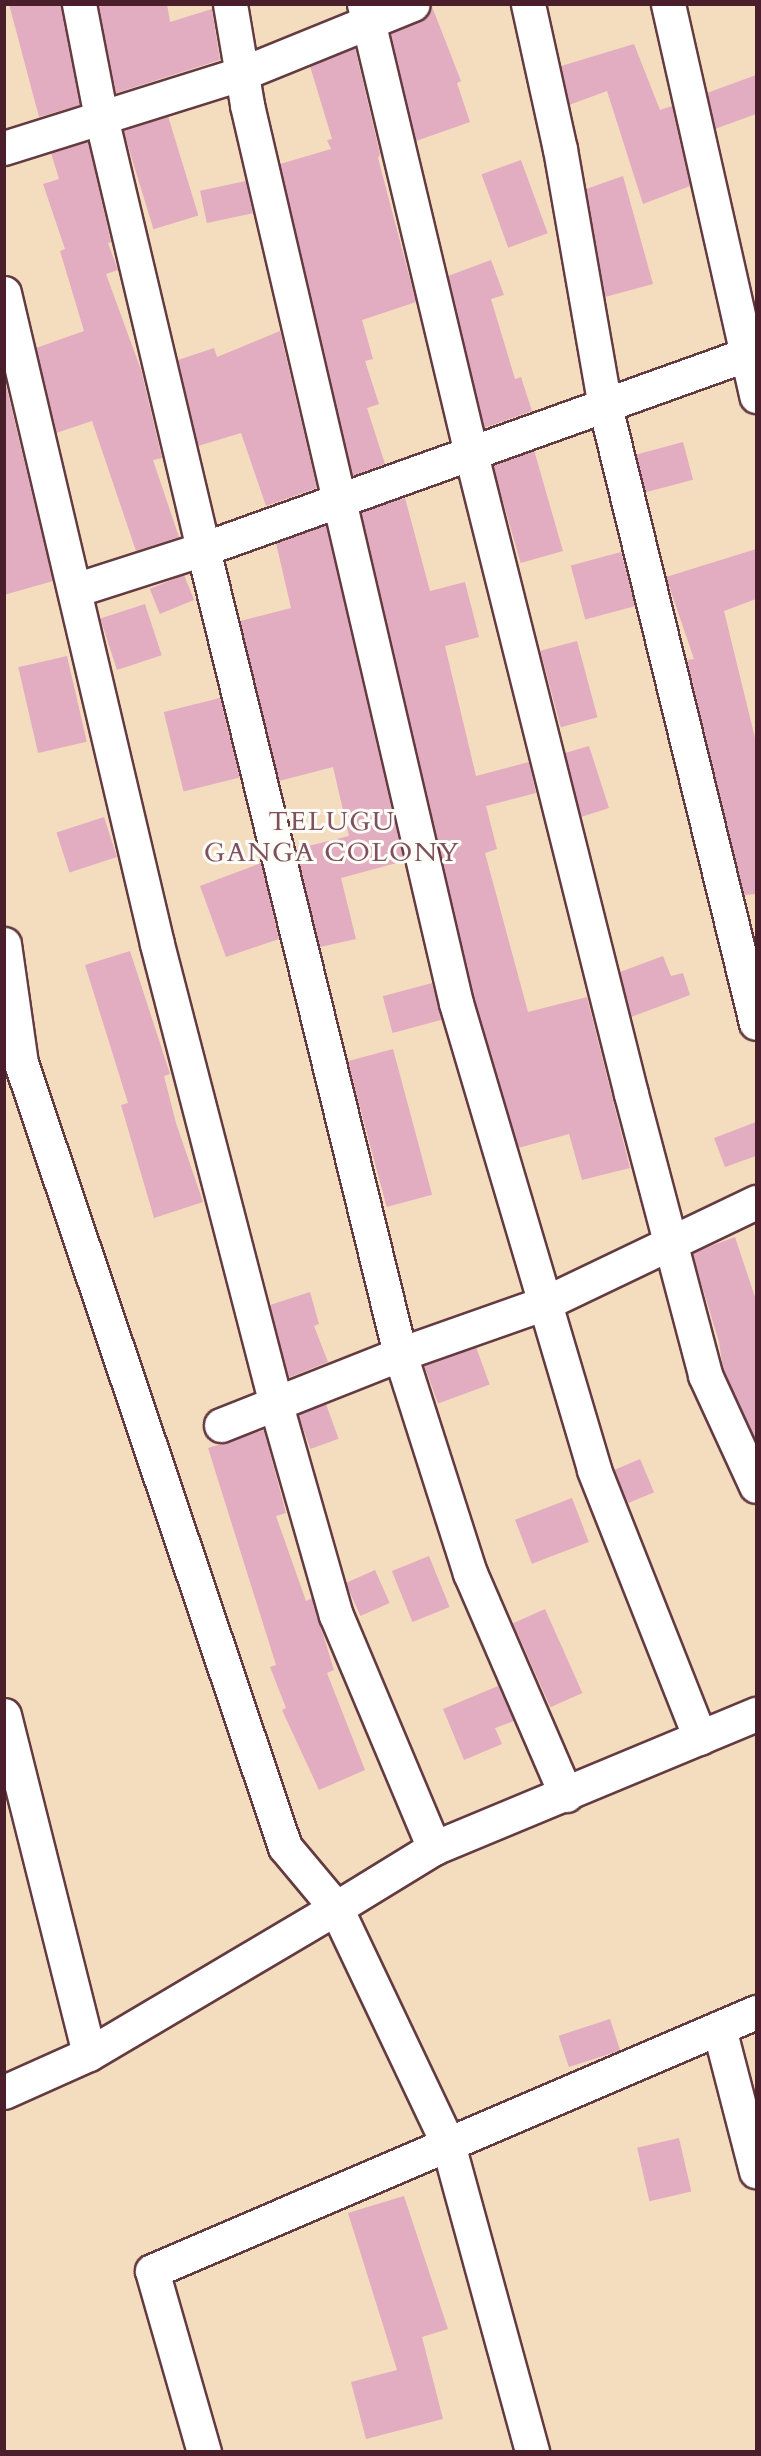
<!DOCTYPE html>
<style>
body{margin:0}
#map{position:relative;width:761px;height:2456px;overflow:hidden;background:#f4dcbe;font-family:Cardo,serif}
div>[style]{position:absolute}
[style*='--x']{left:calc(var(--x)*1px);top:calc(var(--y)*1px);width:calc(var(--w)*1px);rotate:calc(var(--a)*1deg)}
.building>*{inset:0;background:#e2adc1;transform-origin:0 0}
.roads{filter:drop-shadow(2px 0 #643b41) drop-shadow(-2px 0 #643b41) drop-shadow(0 2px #643b41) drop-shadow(0 -2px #643b41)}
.minor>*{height:33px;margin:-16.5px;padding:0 16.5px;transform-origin:16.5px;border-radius:16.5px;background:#fff}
span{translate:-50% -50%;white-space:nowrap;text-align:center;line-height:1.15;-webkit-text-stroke:6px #fdfcf7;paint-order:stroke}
.neighbourhood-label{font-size:27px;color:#7f5160;letter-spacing:1.5px}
.frame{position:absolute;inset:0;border:6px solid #4a1f2b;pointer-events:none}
</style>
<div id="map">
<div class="building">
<i style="clip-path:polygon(9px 4px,61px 4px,80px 105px,39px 117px)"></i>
<i style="clip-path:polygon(98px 4px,167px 4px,170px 22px,212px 9px,220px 60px,116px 93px)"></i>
<i style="clip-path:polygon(431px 4px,461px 81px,457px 83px,470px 122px,416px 141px,390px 33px,421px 21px)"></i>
<i style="clip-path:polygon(634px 44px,660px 110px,672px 106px,690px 186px,643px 204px,607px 91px,569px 105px,561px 66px)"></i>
<i style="clip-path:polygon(355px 48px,380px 154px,378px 158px,416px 302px,362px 320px,373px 359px,365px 361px,379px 404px,367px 408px,385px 464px,352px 476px,280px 164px,331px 149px,327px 140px,332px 139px,310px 66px)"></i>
<i style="clip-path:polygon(756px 75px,756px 114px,715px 129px,707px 93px)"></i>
<i style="left:168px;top:116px;width:104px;height:47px;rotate:73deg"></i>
<i style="clip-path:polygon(88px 141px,111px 242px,108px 243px,118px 270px,106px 274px,141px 370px,162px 458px,153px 460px,179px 537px,136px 551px,92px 421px,56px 433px,36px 348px,84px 331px,60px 251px,65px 249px,43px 184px,59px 179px,51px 153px)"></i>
<i style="left:521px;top:160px;width:78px;height:42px;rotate:70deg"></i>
<i style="clip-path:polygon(623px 176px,653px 284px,605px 297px,586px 189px)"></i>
<i style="left:246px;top:181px;width:33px;height:47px;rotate:78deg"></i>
<i style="clip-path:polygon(491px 260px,504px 295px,491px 299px,515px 379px,521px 377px,532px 411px,484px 428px,448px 276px)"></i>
<i style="clip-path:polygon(280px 331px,317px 488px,266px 506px,241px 433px,198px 446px,178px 360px,214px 348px,217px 357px)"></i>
<i style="clip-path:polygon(4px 377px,53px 581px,4px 595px)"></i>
<i style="left:683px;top:442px;width:39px;height:49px;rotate:75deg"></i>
<i style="left:534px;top:450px;width:105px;height:44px;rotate:74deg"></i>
<i style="clip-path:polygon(405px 498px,430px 591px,465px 582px,479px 637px,445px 646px,476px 776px,529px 762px,536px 793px,486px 806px,497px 849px,485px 853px,528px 1012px,587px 997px,630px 1168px,582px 1180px,569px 1134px,518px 1148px,474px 998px,361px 512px)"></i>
<i style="clip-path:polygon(326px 525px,404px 861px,341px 878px,356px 939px,320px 947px,296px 849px,349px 836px,333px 767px,279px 781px,240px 621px,291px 608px,276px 543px)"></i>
<i style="clip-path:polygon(756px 549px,756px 599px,724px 611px,756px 742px,756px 894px,744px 895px,687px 660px,694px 659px,666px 577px)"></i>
<i style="left:621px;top:552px;width:56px;height:52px;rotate:75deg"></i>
<i style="left:184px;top:575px;width:27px;height:37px;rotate:68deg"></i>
<i style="left:145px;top:604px;width:54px;height:47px;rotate:72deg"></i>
<i style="left:577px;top:641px;width:79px;height:38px;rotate:75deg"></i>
<i style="left:67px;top:656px;width:88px;height:50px;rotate:77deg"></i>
<i style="left:220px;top:698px;width:82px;height:58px;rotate:76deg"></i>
<i style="clip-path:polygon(589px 746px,609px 808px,581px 817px,565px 753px)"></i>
<i style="left:104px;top:817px;width:42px;height:50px;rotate:72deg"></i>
<i style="clip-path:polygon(261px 863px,279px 939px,226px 957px,200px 886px)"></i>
<i style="clip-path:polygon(130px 951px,170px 1074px,164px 1076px,176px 1123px,203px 1202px,154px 1218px,121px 1105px,128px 1103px,85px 965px)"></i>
<i style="clip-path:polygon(663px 956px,671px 976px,683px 973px,690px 995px,631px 1017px,620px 972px)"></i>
<i style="left:432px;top:983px;width:38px;height:51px;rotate:75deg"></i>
<i style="left:393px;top:1049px;width:151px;height:47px;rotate:75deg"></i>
<i style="clip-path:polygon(756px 1122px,756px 1156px,725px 1167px,714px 1138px)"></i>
<i style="clip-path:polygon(735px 1237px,756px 1300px,756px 1442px,723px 1369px,719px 1342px,692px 1253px)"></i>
<i style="clip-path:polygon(310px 1292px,319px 1324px,314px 1326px,328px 1362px,288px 1378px,270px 1305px)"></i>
<i style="left:476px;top:1347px;width:40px;height:55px;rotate:70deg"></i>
<i style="left:326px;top:1404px;width:37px;height:30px;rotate:70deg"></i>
<i style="clip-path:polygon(264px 1430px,286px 1513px,276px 1516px,306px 1601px,312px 1598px,334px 1670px,327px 1673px,365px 1770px,319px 1790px,282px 1710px,286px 1708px,270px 1667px,276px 1665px,208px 1448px)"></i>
<i style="left:640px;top:1459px;width:36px;height:28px;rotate:67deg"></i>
<i style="left:572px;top:1498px;width:47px;height:61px;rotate:69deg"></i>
<i style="left:429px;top:1556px;width:55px;height:40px;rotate:68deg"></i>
<i style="left:375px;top:1570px;width:36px;height:32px;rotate:66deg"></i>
<i style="left:545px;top:1609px;width:92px;height:35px;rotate:66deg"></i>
<i style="clip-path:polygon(498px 1686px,514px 1721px,495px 1728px,502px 1744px,464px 1760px,443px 1709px)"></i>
<i style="left:610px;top:2019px;width:33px;height:54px;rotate:72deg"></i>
<i style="left:679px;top:2138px;width:55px;height:43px;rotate:77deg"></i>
<i style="clip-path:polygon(404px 2196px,448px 2329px,422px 2337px,443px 2419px,366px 2439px,351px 2382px,397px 2370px,348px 2213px)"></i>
</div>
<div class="roads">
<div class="minor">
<i style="--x:79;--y:4;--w:115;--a:79"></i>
<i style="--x:101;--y:117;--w:444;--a:76.7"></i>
<i style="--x:203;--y:549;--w:829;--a:76.25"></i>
<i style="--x:400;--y:1354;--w:230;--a:72.3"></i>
<i style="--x:470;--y:1573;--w:242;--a:66.6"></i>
<i style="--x:230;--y:4;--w:102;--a:80.4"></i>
<i style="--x:247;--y:105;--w:922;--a:76.9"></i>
<i style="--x:456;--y:1003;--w:487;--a:73.5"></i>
<i style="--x:594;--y:1470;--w:288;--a:68.4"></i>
<i style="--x:364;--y:4;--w:463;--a:76.6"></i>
<i style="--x:471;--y:454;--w:660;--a:75.96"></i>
<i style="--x:631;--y:1094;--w:291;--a:75.2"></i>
<i style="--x:705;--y:1375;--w:122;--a:65.3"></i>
<i style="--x:528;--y:4;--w:148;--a:77.6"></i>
<i style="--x:560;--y:149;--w:261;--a:80.1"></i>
<i style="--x:605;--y:406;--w:635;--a:76.25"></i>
<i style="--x:668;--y:4;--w:402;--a:77.3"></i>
<i style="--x:4;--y:148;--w:250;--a:-17.4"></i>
<i style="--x:243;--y:73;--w:183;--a:-22.1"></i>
<i style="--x:4;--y:293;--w:669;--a:76.77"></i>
<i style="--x:157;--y:944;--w:476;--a:75.5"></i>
<i style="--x:276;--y:1405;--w:218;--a:74.1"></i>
<i style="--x:336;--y:1615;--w:253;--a:67.2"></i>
<i style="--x:75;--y:590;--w:134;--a:-17.8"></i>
<i style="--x:203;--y:549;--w:587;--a:-19.7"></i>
<i style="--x:4;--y:944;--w:120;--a:81.9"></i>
<i style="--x:21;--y:1063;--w:827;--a:71.39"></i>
<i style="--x:285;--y:1847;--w:80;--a:50.1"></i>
<i style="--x:336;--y:1908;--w:115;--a:-31.5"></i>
<i style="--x:434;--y:1848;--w:349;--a:-22.6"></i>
<i style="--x:221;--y:1425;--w:193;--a:-21.6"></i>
<i style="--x:400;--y:1354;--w:154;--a:-19.4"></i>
<i style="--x:545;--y:1303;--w:234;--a:-25.6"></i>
<i style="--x:4;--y:1715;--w:349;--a:75.9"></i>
<i style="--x:719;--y:2028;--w:148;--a:75.5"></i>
<i style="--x:4;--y:2092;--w:93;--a:-24.1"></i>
<i style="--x:89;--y:2054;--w:287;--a:-30.6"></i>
<i style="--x:336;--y:1908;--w:261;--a:64.6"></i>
<i style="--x:448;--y:2144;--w:319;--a:74.7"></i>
<i style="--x:204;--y:2452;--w:188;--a:-106"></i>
<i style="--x:152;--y:2271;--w:657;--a:-23.21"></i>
</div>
</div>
<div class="neighbourhood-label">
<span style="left:332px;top:837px">TELUGU<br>GANGA COLONY</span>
</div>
<div class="frame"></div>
</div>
